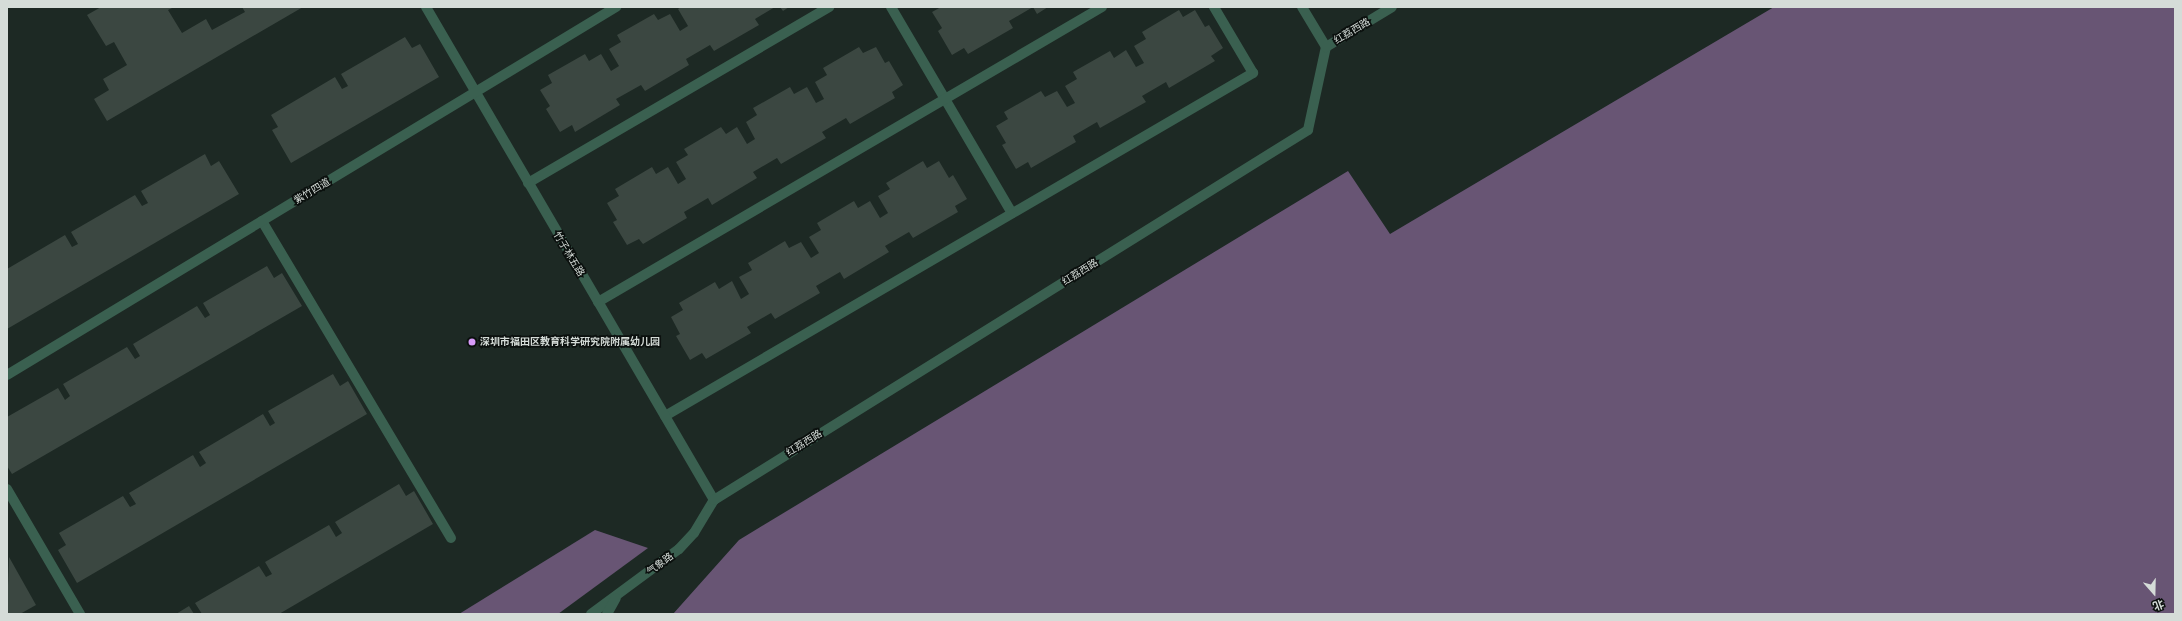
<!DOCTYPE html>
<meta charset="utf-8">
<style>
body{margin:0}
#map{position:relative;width:2182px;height:621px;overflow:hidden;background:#1d2924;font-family:"Roboto Serif","Noto Sans SC",serif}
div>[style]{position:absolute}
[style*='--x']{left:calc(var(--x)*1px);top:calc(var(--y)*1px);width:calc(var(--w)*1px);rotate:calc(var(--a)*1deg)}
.forest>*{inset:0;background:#685574}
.building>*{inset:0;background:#3b4741}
.service>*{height:10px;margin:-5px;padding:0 5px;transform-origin:5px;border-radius:5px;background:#3a6050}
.minor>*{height:10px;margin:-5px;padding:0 5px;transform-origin:5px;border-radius:5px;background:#3a6050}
.tertiary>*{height:10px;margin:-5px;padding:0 5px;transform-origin:5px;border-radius:5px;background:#3a6050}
.dots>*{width:11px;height:11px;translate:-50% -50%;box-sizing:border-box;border:2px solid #0b100e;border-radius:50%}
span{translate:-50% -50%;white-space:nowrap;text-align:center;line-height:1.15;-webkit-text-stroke:3.5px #0b100e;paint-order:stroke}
.street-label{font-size:10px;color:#d5dcd8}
.poi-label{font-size:10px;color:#d5dcd8;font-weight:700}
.left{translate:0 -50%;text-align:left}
.frame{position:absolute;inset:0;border:8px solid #d5dcd8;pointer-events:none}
.north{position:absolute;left:2134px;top:573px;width:40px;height:40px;-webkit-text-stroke:3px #0b100e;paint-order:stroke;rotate:160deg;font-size:11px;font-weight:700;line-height:16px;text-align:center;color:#d5dcd8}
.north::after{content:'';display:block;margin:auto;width:14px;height:18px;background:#d5dcd8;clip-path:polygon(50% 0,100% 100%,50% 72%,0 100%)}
</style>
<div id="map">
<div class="forest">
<i style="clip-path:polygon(1774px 7px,2175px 7px,2175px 614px,673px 614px,739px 540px,1348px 171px,1390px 234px)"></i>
<i style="clip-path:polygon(595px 530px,648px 548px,558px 614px,459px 614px)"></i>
</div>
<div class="building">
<i style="clip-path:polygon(101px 7px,174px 7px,168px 10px,182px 33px,206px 19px,212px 30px,245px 12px,242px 7px,303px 7px,107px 121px,94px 99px,109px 90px,103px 79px,127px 65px,114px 42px,106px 46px,87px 15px)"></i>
<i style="clip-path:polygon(681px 7px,775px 7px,755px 19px,759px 25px,714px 51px,710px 45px,686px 59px,689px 65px,645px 91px,641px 85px,616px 99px,620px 105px,575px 132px,572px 125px,560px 132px,546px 109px,550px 106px,540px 90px,552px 83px,548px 75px,585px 54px,589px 61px,601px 54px,611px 71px,619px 66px,609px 49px,621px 42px,617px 35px,654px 14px,658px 20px,670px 14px,680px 31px,688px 26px,678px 9px)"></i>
<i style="clip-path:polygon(780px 7px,789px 7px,783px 11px)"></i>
<i style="clip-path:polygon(941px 7px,1048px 7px,1037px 14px,1033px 7px,1009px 21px,1013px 28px,968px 54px,964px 48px,952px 55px,938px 31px,942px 28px,932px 12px)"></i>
<i style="clip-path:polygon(1179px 10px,1183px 17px,1195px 10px,1205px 27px,1209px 25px,1223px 48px,1211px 56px,1215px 61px,1169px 88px,1166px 82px,1142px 96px,1146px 102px,1100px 128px,1097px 122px,1073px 136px,1076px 142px,1031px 168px,1028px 162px,1016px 169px,1002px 145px,1006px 143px,996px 126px,1008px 119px,1004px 112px,1041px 91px,1045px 97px,1057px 91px,1067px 107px,1075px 103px,1065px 86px,1077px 79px,1073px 72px,1110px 51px,1114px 58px,1126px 50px,1136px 67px,1144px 63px,1134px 46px,1146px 39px,1142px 32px)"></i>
<i style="clip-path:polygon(405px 37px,412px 48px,420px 44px,439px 77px,291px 163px,272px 130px,278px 127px,271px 115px,335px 77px,342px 89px,348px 86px,341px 74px)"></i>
<i style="clip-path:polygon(859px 47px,863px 53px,876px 47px,885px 63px,889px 61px,903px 85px,892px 92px,895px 98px,850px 124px,846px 118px,822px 132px,826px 138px,781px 164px,777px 158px,753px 172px,757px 178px,712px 205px,708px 198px,684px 212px,687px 218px,643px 244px,639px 239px,627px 245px,613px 222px,617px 220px,607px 203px,619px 196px,615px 189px,652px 167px,656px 174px,668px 167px,678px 184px,686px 179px,676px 162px,688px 155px,684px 149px,721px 127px,726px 134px,737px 127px,747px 144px,755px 139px,746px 122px,757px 115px,753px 108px,790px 87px,794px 94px,807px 87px,816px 103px,824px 99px,815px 82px,827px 75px,823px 68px)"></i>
<i style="clip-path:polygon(205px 154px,211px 166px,219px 161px,239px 194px,7px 329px,7px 269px,65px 235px,72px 247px,78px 244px,71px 232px,135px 195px,142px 206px,148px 203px,141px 191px)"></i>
<i style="clip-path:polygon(923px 161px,927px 168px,939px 161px,949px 178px,953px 175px,967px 199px,955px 206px,958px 212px,913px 238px,909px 232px,885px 246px,889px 252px,844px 279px,840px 272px,816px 286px,820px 293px,775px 319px,771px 313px,747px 327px,751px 333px,706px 359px,702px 353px,690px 360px,676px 336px,680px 334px,671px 317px,683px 310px,679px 303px,715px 282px,719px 289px,732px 281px,741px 299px,749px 294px,739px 277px,752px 270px,748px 263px,785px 241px,789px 248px,801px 242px,811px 258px,819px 253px,809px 237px,821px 230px,817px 223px,854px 201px,858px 208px,870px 201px,880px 218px,888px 213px,878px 196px,890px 189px,886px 183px)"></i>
<i style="clip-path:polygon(267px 266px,274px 278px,282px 273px,302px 306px,12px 474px,7px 466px,7px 417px,58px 388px,65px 400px,70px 396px,63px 384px,127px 347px,135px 359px,140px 356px,133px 344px,197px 306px,205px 318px,210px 315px,203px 303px)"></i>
<i style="clip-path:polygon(333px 374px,340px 386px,348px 381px,367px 414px,77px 583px,58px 550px,66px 545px,59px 533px,123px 496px,130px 507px,136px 504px,129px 493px,193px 455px,200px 467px,206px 463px,199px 452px,263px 414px,270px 426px,275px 423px,268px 411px)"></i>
<i style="clip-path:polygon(399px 484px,406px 496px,414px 491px,433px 524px,279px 614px,202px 614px,195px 603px,259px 566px,266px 577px,272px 574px,265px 562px,329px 525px,336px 537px,342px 533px,335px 522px)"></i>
<i style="clip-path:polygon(9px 557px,36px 605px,20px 614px,7px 614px)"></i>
<i style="clip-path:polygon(189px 606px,194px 614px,176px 614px)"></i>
</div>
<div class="service">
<i style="--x:891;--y:7;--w:239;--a:59.6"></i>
<i style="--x:528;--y:183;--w:349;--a:-30.3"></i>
<i style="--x:262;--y:221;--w:369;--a:59.2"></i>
<i style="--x:598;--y:302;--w:584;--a:-30.34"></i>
<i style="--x:665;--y:416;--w:681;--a:-30.26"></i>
<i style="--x:1253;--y:73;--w:77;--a:-120.6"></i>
<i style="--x:7;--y:489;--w:145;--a:59.7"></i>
<i style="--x:591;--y:614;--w:109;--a:-36.5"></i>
<i style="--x:679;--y:549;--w:22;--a:-47"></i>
<i style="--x:694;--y:533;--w:39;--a:-59"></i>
<i style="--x:607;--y:614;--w:18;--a:-61"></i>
</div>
<div class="minor">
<i style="--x:426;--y:7;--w:571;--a:59.71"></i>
<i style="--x:714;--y:500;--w:700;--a:-31.92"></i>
<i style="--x:1308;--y:130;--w:85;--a:-77.8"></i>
<i style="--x:1326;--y:47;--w:77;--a:-31.2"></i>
<i style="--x:7;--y:375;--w:712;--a:-31.14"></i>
</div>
<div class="tertiary">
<i style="--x:1302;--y:7;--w:47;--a:59"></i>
</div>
<div class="dots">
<i style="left:472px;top:342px;background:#d79bf9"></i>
</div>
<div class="street-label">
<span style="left:1352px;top:31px;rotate:-31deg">红荔西路</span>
<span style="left:312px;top:191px;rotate:-31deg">紫竹四道</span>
<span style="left:569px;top:254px;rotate:59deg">竹子林五路</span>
<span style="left:1080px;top:272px;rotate:-32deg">红荔西路</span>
<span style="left:804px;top:443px;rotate:-32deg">红荔西路</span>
<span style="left:660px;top:564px;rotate:-37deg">气象路</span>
</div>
<div class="poi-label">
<span class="left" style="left:480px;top:342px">深圳市福田区教育科学研究院附属幼儿园</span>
</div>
<div class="frame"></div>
<div class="north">北</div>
</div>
